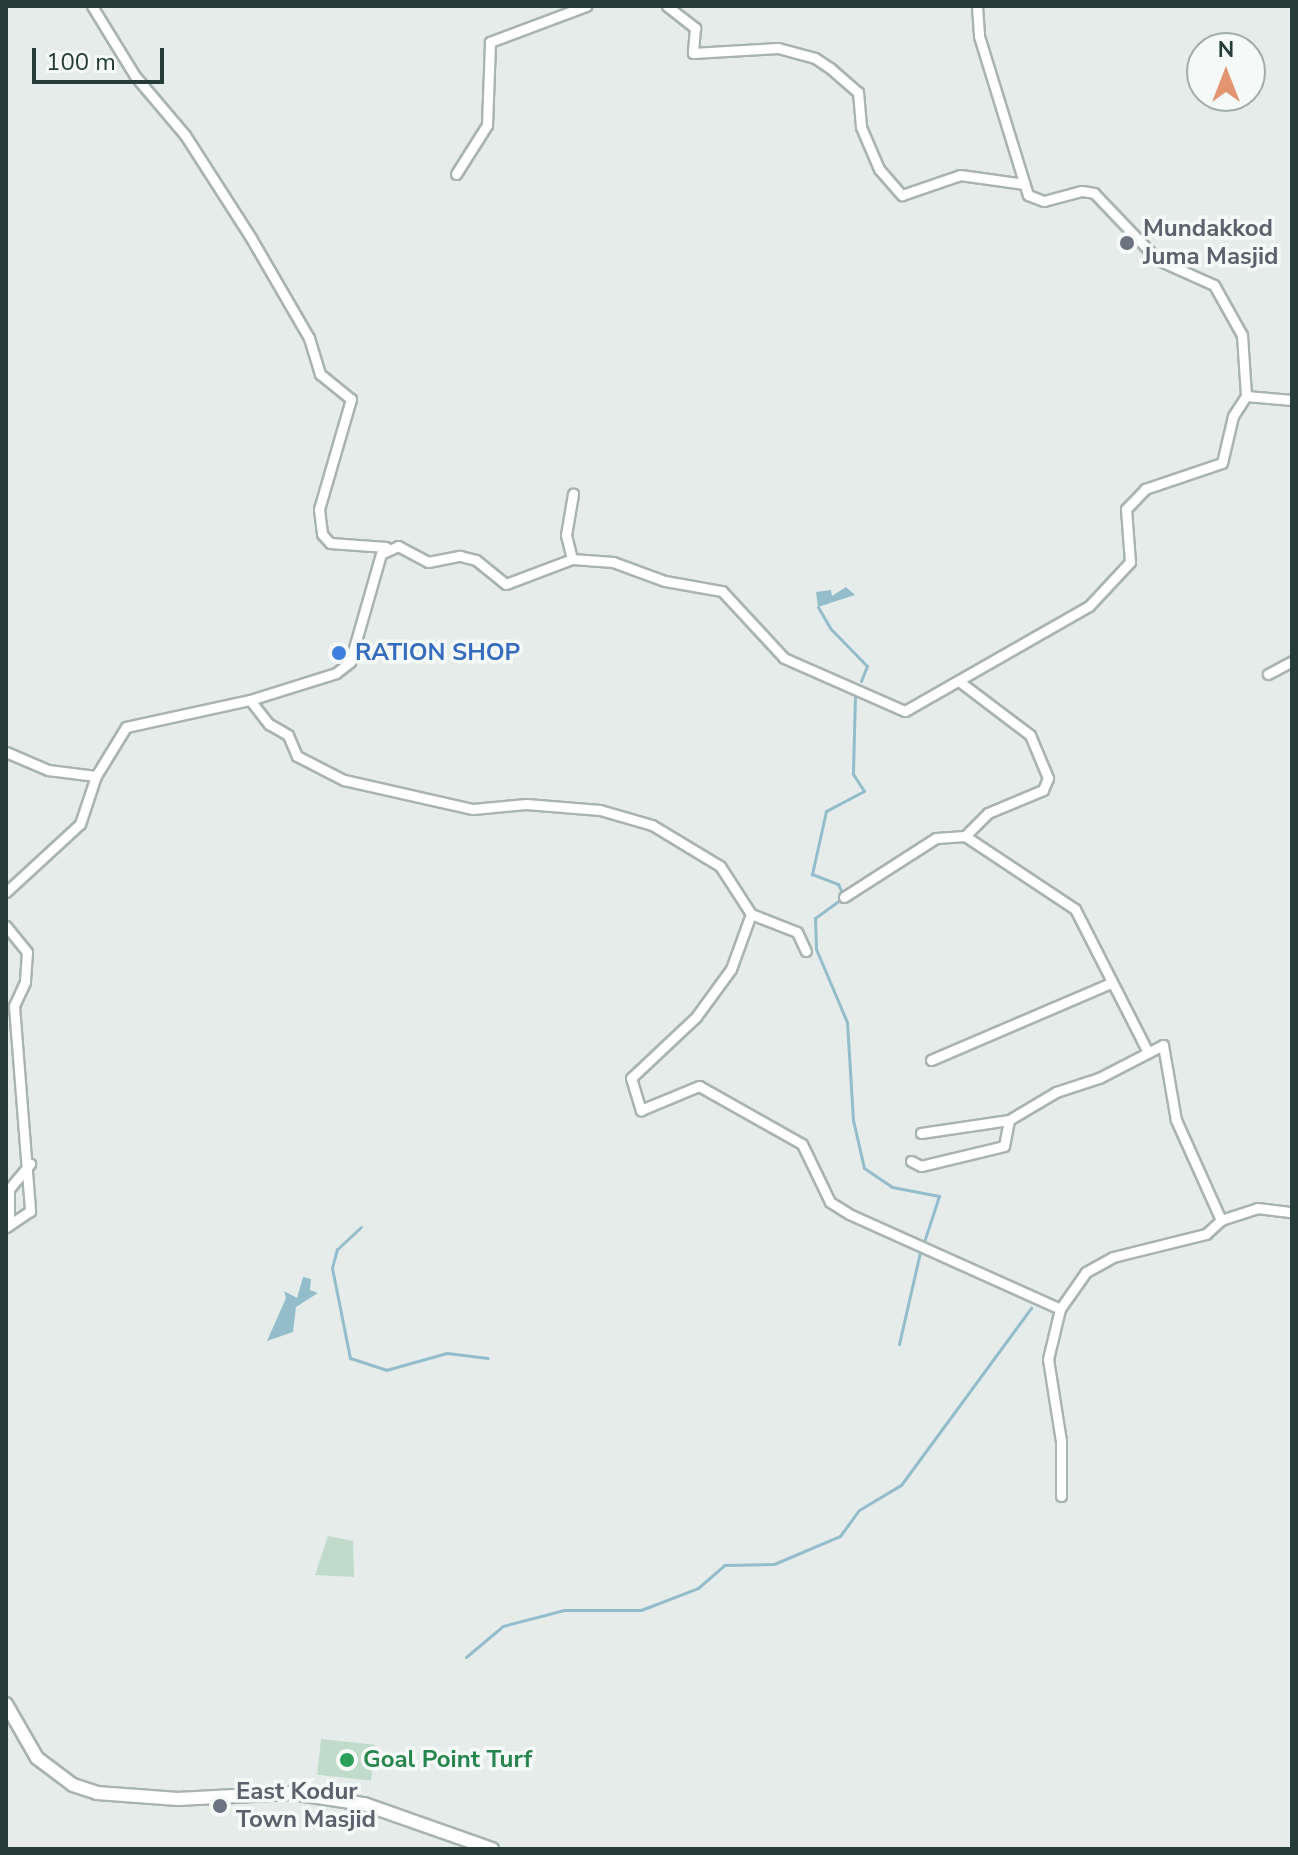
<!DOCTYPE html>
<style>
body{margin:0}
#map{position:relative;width:1298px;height:1855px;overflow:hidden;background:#e5ecea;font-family:"Nunito Sans",sans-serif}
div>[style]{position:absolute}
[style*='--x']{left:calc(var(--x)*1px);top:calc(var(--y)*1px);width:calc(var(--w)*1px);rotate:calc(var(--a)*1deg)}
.green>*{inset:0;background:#c1dbca;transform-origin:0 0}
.water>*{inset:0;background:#94bdcb}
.stream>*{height:3px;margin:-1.5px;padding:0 1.5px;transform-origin:1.5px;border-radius:1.5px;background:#94bdcb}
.roads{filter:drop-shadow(2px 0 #a8b4b1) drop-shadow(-2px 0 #a8b4b1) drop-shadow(0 2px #a8b4b1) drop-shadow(0 -2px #a8b4b1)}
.minor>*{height:9px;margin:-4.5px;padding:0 4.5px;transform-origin:4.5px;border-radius:4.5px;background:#fff}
.secondary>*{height:12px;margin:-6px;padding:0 6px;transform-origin:6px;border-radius:6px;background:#fff}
.dots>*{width:22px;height:22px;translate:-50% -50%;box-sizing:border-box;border:4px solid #f5f9f8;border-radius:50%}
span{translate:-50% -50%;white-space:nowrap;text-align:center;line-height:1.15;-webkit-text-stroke:7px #f5f9f8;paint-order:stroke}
.worship-label{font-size:24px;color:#5b616d;font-weight:700}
.left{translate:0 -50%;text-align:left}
.shop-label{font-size:24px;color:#366cbe;font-weight:700}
.leisure-label{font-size:24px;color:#27864d;font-weight:700}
.frame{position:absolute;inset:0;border:8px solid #263c38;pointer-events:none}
.north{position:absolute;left:1186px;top:32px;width:80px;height:80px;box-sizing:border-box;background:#f5f9f8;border:2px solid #a2adab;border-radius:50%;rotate:0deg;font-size:22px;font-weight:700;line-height:32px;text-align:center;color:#263c38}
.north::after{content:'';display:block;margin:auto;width:28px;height:36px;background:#e2956e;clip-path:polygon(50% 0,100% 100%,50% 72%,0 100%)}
.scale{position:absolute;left:32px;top:48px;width:132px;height:36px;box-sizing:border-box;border:4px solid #263c38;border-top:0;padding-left:10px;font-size:24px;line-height:28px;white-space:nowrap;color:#263c38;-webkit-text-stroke:6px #f5f9f8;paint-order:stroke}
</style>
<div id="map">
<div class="green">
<i style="clip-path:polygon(328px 1536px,353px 1541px,354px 1577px,315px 1575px)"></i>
<i style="left:321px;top:1739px;width:54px;height:36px;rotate:6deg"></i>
</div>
<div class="water">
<i style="clip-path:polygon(846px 587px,855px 595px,818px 607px,816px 592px,831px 590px,832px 596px)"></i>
<i style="clip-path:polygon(303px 1277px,311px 1279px,310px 1290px,318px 1293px,296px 1307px,293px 1332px,267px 1341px,286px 1298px,284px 1291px,297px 1298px)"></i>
</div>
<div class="stream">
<i style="--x:818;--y:607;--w:24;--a:60"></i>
<i style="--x:830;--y:628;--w:53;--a:45.8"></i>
<i style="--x:867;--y:666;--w:16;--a:112"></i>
<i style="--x:855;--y:695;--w:79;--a:91.5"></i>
<i style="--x:853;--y:774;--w:20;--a:57"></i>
<i style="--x:864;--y:791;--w:43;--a:152.2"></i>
<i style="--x:826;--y:811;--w:65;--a:102.5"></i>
<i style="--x:812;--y:874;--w:28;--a:21"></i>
<i style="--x:838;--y:884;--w:14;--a:65"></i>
<i style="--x:844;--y:897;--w:36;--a:144"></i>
<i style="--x:815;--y:918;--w:31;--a:88"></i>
<i style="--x:816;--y:949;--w:79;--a:67"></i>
<i style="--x:847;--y:1022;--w:98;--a:86.5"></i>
<i style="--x:853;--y:1120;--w:49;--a:77.1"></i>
<i style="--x:864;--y:1168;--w:34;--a:34"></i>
<i style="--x:892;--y:1187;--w:48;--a:10.8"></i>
<i style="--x:939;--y:1196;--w:48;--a:108.1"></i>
<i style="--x:361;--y:1227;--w:33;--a:137"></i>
<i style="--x:337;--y:1249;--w:20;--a:105"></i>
<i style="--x:332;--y:1268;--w:92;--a:78.7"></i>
<i style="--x:350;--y:1358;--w:38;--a:18"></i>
<i style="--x:386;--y:1370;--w:63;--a:-15.6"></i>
<i style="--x:447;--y:1353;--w:41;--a:7"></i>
<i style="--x:899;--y:1344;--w:94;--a:-77.1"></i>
<i style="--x:466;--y:1657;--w:48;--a:-40"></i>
<i style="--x:503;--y:1626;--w:63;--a:-14.7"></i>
<i style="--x:564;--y:1610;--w:77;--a:0"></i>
<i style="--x:641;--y:1610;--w:61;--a:-21.1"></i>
<i style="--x:698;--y:1588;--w:35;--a:-41"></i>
<i style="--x:724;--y:1565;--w:50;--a:-1.1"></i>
<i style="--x:774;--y:1564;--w:72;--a:-23"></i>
<i style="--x:840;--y:1536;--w:32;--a:-54"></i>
<i style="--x:859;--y:1510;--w:49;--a:-30.8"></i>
<i style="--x:901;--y:1485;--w:220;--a:-53.7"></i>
</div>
<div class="roads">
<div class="minor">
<i style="--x:92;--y:6;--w:82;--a:58.4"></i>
<i style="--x:135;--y:76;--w:77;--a:49.7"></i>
<i style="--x:185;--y:135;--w:122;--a:57.3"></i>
<i style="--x:251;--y:238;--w:116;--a:59.9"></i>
<i style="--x:309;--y:338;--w:38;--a:73"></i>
<i style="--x:320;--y:374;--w:40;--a:39"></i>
<i style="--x:351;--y:399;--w:115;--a:106.2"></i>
<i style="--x:319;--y:509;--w:25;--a:83"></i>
<i style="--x:322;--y:534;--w:12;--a:48"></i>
<i style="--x:330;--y:543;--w:56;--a:4.1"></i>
<i style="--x:667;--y:6;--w:36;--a:38"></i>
<i style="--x:695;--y:28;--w:25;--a:95"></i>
<i style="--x:693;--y:53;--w:85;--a:-3.4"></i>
<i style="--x:778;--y:48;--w:38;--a:15"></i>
<i style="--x:815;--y:58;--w:18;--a:34"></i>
<i style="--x:830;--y:68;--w:37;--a:41"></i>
<i style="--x:858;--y:92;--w:35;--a:85"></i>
<i style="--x:861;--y:127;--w:46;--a:66.8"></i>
<i style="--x:879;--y:169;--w:35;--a:49"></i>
<i style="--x:902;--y:195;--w:61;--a:-19"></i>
<i style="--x:960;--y:175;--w:65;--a:8"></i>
<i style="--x:977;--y:6;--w:30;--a:86"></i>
<i style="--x:979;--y:36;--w:166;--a:72.9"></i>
<i style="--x:1028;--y:195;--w:17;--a:21"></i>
<i style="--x:1044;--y:201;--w:39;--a:-15"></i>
<i style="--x:1082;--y:191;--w:12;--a:9"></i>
<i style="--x:1094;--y:193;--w:93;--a:46.3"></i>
<i style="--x:1158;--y:260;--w:61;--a:24.1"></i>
<i style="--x:1214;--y:285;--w:57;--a:60.8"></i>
<i style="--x:1242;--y:335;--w:61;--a:86.2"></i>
<i style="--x:1246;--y:396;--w:46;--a:5"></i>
<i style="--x:456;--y:174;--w:58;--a:-57.7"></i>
<i style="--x:487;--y:125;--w:83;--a:-87.9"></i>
<i style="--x:490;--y:42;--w:103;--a:-20.6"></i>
<i style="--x:572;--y:559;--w:25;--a:-104"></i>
<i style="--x:566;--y:535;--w:42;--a:-80.3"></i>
<i style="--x:1268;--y:674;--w:27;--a:-28"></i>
<i style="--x:960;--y:682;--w:88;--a:37.1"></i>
<i style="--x:1030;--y:735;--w:47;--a:67.3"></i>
<i style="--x:1048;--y:778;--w:13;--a:113"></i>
<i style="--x:1043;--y:790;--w:60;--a:157.3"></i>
<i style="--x:988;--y:813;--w:33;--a:135"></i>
<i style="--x:250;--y:700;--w:31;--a:52"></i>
<i style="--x:269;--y:724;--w:22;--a:30"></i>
<i style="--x:288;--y:735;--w:23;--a:67"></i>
<i style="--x:297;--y:756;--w:53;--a:27.1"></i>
<i style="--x:344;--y:780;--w:132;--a:12.7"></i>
<i style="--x:473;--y:809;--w:53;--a:-5.4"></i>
<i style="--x:526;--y:804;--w:74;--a:4.6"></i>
<i style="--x:600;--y:810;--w:54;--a:16.1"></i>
<i style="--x:652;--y:825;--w:79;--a:31.1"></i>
<i style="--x:720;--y:866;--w:57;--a:57.1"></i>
<i style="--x:751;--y:914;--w:59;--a:110"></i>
<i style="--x:731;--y:969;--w:59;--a:126.1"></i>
<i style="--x:696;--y:1017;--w:89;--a:136.8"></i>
<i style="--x:631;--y:1078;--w:34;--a:73"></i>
<i style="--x:641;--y:1110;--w:63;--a:-22.5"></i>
<i style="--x:699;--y:1086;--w:118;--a:29.4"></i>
<i style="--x:802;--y:1144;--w:64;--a:64.2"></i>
<i style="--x:830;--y:1202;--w:22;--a:32"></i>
<i style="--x:849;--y:1214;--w:231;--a:24.2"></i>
<i style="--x:1060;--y:1309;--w:45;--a:-54.9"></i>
<i style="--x:1086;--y:1272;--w:31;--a:-29"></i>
<i style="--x:1113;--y:1257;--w:96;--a:-13.9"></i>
<i style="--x:1206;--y:1234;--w:21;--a:-43"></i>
<i style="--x:1221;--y:1220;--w:38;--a:-18"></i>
<i style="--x:1257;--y:1208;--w:35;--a:7"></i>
<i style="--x:6;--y:752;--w:46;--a:23.2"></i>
<i style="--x:48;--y:770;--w:48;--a:7.1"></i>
<i style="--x:96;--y:776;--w:57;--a:-58.5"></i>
<i style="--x:126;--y:727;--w:127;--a:-12.3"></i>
<i style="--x:250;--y:700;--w:90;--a:-17.4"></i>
<i style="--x:336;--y:673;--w:18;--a:-38"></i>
<i style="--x:350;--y:662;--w:112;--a:-74"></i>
<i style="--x:381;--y:554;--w:19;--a:-25"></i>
<i style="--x:398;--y:546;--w:34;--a:28"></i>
<i style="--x:428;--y:562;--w:33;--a:-11"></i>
<i style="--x:460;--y:556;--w:16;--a:14"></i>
<i style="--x:476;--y:560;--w:38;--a:39"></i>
<i style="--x:506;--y:584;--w:71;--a:-20.7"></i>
<i style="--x:572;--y:559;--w:41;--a:4.2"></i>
<i style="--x:613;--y:562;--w:55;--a:20.1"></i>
<i style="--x:665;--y:581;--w:58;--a:10"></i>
<i style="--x:722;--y:591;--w:91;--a:47.2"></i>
<i style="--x:784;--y:658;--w:132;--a:23.7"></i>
<i style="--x:905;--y:711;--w:212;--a:-29.7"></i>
<i style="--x:1089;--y:606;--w:60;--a:-47"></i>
<i style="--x:1130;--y:562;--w:53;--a:-94.3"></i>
<i style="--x:1126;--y:509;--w:28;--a:-46"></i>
<i style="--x:1145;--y:489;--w:81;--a:-18.7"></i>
<i style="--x:1222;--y:463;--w:48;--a:-76.8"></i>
<i style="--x:1233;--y:416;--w:24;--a:-57"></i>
<i style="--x:6;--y:892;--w:100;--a:-42.6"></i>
<i style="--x:80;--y:824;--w:51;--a:-71.6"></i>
<i style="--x:844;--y:897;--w:109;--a:-32.7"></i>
<i style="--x:936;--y:838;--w:29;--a:-4"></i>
<i style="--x:965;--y:836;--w:132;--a:33.6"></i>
<i style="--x:1075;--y:909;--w:161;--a:63"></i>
<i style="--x:751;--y:914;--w:49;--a:21.4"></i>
<i style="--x:797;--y:932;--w:21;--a:65"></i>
<i style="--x:6;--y:926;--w:33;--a:51"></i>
<i style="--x:27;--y:952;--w:30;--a:94"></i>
<i style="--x:25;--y:982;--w:26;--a:115"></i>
<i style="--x:14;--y:1006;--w:206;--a:85.5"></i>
<i style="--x:30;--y:1211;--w:29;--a:146"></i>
<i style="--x:931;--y:1060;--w:196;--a:-23.2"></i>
<i style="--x:921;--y:1133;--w:89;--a:-8.4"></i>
<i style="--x:911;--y:1161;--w:11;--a:27"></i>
<i style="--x:921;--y:1166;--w:85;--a:-13.5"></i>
<i style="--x:1004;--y:1146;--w:26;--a:-79"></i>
<i style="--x:1009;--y:1120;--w:55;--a:-30.8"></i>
<i style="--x:1056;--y:1092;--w:45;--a:-18"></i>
<i style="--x:1099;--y:1078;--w:72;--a:-27.3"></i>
<i style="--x:1163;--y:1045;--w:76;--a:80.2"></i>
<i style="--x:1176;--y:1120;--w:110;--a:65.8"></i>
<i style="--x:9;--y:1225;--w:36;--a:-90"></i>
<i style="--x:9;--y:1189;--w:33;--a:-50"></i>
<i style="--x:1060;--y:1309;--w:51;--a:103.5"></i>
<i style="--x:1048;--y:1359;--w:83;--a:81"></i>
<i style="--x:1061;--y:1441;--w:55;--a:90"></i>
</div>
<div class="secondary">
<i style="--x:6;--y:1704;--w:62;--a:60.1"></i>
<i style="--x:37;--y:1758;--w:45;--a:36.9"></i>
<i style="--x:73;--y:1785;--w:25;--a:18"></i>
<i style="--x:97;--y:1793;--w:81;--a:4.2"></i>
<i style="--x:178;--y:1799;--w:113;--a:-3"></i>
<i style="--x:291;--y:1793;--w:74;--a:8.6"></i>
<i style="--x:364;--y:1804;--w:136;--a:19.4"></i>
</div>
</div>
<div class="dots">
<i style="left:1127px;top:243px;background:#6b7280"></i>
<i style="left:339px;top:653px;background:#3f7fe0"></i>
<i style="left:347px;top:1760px;background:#2e9e5b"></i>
<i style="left:220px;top:1806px;background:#6b7280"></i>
</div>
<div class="worship-label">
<span class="left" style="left:1143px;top:243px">Mundakkod<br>Juma Masjid</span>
<span class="left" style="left:236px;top:1806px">East Kodur<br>Town Masjid</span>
</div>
<div class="shop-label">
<span class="left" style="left:355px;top:653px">RATION SHOP</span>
</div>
<div class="leisure-label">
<span class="left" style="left:363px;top:1760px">Goal Point Turf</span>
</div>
<div class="frame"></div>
<div class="north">N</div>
<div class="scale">100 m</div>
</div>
